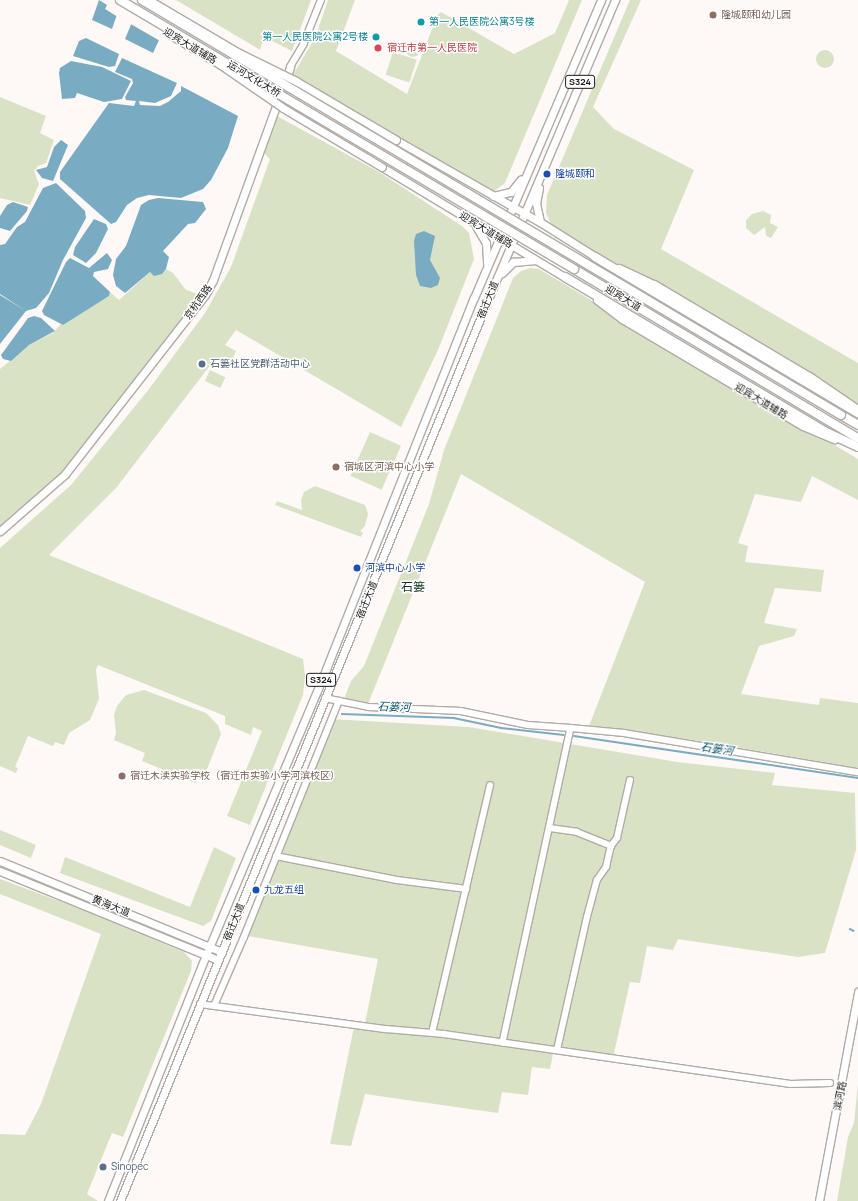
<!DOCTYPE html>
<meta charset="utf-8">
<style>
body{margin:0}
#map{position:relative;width:858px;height:1201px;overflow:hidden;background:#fef9f6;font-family:Manrope,"Noto Sans SC",sans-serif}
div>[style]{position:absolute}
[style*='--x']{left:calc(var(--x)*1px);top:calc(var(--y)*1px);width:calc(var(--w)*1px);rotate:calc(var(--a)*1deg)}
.green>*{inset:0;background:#d9e2c5;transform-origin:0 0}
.round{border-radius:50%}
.water>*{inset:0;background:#79acc2}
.pier>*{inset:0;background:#fef9f6}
.stream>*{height:1.5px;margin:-0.75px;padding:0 0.75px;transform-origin:0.75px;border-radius:0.75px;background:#79acc2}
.roads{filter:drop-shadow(1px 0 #b1aba7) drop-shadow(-1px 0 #b1aba7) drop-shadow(0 1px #b1aba7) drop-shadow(0 -1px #b1aba7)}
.minor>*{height:5.5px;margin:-2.75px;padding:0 2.75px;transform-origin:2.75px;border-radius:2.75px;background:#fff}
.major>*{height:7px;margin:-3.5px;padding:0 3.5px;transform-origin:3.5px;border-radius:3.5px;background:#fff}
.highway>*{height:8px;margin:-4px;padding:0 4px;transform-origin:4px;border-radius:4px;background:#fff}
.bridges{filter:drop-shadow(1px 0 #b1aba7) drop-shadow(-1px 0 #b1aba7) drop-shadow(0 1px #b1aba7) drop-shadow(0 -1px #b1aba7)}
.major-bridge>*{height:7px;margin:-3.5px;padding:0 3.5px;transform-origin:3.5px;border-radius:3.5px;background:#fff}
.highway-bridge>*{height:8px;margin:-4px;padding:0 4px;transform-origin:4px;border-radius:4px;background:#fff}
.dots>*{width:11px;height:11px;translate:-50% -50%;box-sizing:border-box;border:2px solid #fff;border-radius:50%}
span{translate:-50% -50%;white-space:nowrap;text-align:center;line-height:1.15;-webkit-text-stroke:3px #fff;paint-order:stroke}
.shield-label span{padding:1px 3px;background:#fff;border:1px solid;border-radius:3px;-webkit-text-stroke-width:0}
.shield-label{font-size:9px;color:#1c1a18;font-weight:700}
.education-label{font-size:10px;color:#785e54}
.left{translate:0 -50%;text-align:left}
.culture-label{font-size:10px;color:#0d838f}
.right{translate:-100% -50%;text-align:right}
.street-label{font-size:10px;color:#1c1a18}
.health-label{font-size:10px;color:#be3a42}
.transit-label{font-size:10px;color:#164399}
.service-label{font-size:10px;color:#4e5e75}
.water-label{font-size:11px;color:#044e65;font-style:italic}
.quarter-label{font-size:12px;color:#0f3822}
</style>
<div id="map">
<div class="green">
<i style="clip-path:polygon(176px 0,311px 0,292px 51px,264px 37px,260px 50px)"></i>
<i style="clip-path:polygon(328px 0,355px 0,336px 51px,407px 94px,437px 16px,441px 12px,514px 54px,555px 33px,569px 0,582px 0,505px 183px,492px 193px,291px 78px,315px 38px)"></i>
<i style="clip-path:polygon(630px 0,641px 0,593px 107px,614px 129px,694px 170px,661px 249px,858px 363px,858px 412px,552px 226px,546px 213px,547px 195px)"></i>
<i class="round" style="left:406px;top:43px;width:14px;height:14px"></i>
<i class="round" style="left:816px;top:50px;width:18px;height:18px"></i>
<i style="left:393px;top:52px;width:25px;height:24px;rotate:18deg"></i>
<i style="clip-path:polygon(0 97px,46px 116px,40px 133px,54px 140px,46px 163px,38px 166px,34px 171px,39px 184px,30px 205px,0 198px)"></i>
<i style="clip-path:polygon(277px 116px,379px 172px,462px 226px,469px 233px,474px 259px,438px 350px,401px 427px,236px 330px,225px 345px,236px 351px,228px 370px,212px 363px,116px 488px,49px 555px,303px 659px,305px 676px,303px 695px,250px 825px,227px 816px,262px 731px,253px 727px,251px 735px,225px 724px,225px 716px,98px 665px,96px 670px,99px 699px,90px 720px,69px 733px,64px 745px,55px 742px,53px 746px,28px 736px,15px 767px,18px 768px,16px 773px,0 766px,0 548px,71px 485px,149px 389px,205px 313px,231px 267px,270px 159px,262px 151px)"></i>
<i style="clip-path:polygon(763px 211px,771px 215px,770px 223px,778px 227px,771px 238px,766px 236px,765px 227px,754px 235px,746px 228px,746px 220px,752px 214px)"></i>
<i style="clip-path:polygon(530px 268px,539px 269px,858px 459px,858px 500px,812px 476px,801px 502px,755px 494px,738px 543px,748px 546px,745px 562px,824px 570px,821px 592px,775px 588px,764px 623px,797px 629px,794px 636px,759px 646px,741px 694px,819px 705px,820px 698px,858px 703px,858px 768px,700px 741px,589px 726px,645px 582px,461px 474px,368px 704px,344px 699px,351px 681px,364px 666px,429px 504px,444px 450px,513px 278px,521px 271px)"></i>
<i style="clip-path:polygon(166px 269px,173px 273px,186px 290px,201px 295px,66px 469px,0 526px,0 369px,29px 345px,53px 333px,60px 325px,109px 296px,110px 292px,119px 300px,150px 272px,162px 274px)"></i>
<i style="left:210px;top:370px;width:17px;height:12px;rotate:25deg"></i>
<i style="left:370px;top:432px;width:34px;height:48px;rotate:24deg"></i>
<i style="clip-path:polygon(315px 486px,365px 505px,368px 514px,365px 526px,360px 531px,363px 533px,361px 537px,275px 505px,277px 501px,302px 510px,301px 500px,304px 492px)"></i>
<i style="clip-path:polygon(144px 690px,206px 713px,218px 725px,221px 734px,204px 777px,199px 775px,195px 783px,142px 761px,145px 753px,114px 740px,116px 733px,114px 715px,117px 706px,126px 695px)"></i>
<i style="clip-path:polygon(331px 719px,469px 727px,677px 762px,775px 773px,772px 785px,855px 793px,856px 850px,825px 953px,798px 957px,678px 939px,673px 950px,647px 946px,640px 983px,630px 982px,612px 1062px,553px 1054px,550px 1069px,532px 1067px,528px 1095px,502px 1092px,498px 1113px,365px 1094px,351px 1146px,330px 1144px,355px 1022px,365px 1023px,378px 959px,248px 936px)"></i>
<i style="clip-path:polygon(0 830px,36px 845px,31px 858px,0 845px)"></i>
<i style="clip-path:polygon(214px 847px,236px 858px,211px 921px,203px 926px,60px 873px,65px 857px,190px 907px)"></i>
<i style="clip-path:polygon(0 879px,94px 914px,184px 952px,192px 961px,191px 971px,123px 1137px,112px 1133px,87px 1194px,98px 1201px,0 1201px,0 1134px,25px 1135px,41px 1104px,101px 934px,0 894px)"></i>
<i style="clip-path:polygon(858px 1084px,858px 1201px,837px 1201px,848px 1137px,854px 1123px)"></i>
</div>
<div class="water">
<i style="clip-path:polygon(99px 0,122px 0,112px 29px,92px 20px)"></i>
<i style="clip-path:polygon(140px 3px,160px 38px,153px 53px,125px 39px)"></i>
<i style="clip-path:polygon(86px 38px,119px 54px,115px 66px,109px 67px,73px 56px,79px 41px)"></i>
<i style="clip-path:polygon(122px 58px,177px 83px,171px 96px,155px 103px,139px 101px,140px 105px,160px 106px,168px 102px,181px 91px,181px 86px,238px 116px,228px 148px,211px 180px,203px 189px,181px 198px,149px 195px,137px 198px,127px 205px,116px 222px,111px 224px,60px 179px,60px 172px,109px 103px,134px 106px,136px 101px,126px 100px,125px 97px,133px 83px,132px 79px,115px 72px)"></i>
<i style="clip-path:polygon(71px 61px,102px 67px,131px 81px,122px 99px,104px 102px,77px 93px,75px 98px,62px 99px,59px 73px,60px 68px)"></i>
<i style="clip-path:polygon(61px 140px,68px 145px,53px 181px,42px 178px,36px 170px,47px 167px,54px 147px)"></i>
<i style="clip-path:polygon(56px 183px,85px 211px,86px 218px,63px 260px,49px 293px,36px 308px,26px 311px,0 344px,0 295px,26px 311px,0 294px,0 245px,5px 244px,17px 227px,25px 222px,43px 188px)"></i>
<i style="clip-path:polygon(158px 198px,203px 202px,206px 209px,195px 223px,188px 224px,163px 251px,169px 257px,166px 269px,162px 274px,154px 276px,150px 272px,125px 293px,116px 286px,113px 275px,116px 259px,126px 246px,141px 205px,149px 200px)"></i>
<i style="clip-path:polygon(13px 202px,28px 207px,27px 211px,10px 231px,0 228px,0 216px,7px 205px)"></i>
<i style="clip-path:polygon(94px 219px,106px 224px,108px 229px,96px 253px,86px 263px,73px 255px,75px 247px)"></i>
<i style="clip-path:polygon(424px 231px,435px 236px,430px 260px,440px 278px,438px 285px,431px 288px,420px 286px,416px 275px,414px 241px,416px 234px)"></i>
<i style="clip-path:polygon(107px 253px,112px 260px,108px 269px,94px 272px,93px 276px,110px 292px,109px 296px,63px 325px,44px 315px,42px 311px,66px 262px,70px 258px,89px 268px)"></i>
<i style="clip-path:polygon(34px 316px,41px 318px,55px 331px,29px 345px,11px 361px,3px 359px,1px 355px,23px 325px,28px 318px)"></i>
</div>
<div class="pier">
<i style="clip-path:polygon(99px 0,124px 0,118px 17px,105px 9px,107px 5px)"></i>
<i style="clip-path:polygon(139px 1px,170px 21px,160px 41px,129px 23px)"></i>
</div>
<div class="stream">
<i style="--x:342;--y:714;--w:112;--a:2"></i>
<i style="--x:454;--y:718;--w:48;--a:12"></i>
<i style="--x:501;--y:728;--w:63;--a:6.3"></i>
<i style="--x:574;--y:736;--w:287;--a:8.4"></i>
<i style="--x:850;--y:929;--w:4;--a:27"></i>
</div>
<div class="roads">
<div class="minor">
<i style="--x:290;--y:67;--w:26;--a:-59"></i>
<i style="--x:303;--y:45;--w:48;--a:-68.2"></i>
<i style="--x:325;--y:698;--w:45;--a:11.6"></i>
<i style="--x:369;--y:707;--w:92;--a:2.5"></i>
<i style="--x:461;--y:711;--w:68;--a:11.8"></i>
<i style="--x:528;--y:725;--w:43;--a:4"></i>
<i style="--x:571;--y:728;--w:322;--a:102.2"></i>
<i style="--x:571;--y:728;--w:53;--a:5.4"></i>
<i style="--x:624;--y:733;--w:237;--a:9.5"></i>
<i style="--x:550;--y:828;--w:27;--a:8"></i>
<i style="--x:577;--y:832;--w:37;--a:22"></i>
<i style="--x:276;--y:856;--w:123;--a:11.2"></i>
<i style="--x:397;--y:880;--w:70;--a:7.4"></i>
<i style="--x:200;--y:1004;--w:188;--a:7.7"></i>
<i style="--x:386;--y:1029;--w:58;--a:4.9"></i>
<i style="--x:444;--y:1034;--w:350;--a:8.2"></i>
<i style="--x:790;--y:1084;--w:40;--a:-1.4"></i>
<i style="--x:214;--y:1006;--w:75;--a:-66.5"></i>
<i style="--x:244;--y:937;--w:254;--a:-68.1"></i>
<i style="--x:432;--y:1033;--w:254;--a:-76.8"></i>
<i style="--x:557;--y:1050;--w:136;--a:-77.3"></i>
<i style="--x:587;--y:917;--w:38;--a:-75"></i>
<i style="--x:597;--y:880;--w:16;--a:-55"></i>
<i style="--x:606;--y:867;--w:22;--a:-77"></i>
<i style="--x:611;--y:846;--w:10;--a:-53"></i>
<i style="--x:617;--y:838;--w:59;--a:-77.4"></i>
</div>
<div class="major">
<i style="--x:396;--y:140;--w:166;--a:29.7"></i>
<i style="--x:540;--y:222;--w:70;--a:32.1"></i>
<i style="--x:382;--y:167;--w:218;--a:31.1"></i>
<i style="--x:539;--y:188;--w:15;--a:101"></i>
<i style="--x:536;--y:203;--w:19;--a:78"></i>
<i style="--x:493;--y:196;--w:18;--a:-13"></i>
<i style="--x:511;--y:192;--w:16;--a:-52"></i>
<i style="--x:476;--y:226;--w:20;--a:60"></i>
<i style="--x:486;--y:243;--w:20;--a:87"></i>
<i style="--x:619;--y:268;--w:38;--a:25"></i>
<i style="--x:654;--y:284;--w:180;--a:30.7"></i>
<i style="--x:809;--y:376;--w:57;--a:34.2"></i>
<i style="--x:502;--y:273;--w:16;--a:-45"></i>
<i style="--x:513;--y:262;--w:21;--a:-5"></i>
<i style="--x:597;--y:300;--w:31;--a:37"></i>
<i style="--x:622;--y:319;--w:210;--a:30.6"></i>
<i style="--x:803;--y:426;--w:34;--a:23"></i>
<i style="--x:0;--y:531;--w:86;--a:-41.2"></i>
<i style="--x:65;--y:474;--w:227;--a:-52"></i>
<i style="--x:205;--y:295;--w:17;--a:-62"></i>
<i style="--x:213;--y:280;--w:226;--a:-70.1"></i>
<i style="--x:0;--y:861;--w:240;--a:22.3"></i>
<i style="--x:0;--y:871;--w:235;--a:22.2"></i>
<i style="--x:108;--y:1201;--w:265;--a:-68.3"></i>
<i style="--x:206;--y:955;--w:310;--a:-67.2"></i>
<i style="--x:326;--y:669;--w:399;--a:-68.3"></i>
<i style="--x:474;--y:298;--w:324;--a:-66.9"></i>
<i style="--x:120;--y:1201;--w:976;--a:-67.8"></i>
<i style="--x:489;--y:297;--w:323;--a:-67"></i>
<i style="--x:819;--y:1201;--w:213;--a:-79.4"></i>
</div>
<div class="highway">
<i style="--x:595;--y:257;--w:306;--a:30.7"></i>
<i style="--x:574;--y:269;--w:330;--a:30.8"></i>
<i style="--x:565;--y:277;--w:306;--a:30.7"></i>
<i style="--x:828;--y:433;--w:33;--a:25"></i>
<i style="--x:841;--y:415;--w:20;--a:30"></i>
</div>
</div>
<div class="bridges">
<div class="major-bridge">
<i style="--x:149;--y:0;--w:104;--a:30.5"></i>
<i style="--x:239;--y:53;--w:64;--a:26.2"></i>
<i style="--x:296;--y:81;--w:116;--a:30.5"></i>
<i style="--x:169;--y:34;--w:61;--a:30.8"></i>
<i style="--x:221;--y:65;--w:75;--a:34.7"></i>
<i style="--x:283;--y:108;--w:115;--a:30.8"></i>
</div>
<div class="highway-bridge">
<i style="--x:120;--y:0;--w:528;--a:30.65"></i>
<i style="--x:142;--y:0;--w:813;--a:30.7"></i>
</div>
</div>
<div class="dots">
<i style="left:713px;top:15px;background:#8d6e63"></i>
<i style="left:421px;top:22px;background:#0f9aa8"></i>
<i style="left:376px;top:37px;background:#0f9aa8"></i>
<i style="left:378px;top:48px;background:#e0444e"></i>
<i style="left:547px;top:174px;background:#1a4fb4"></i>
<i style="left:202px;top:364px;background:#5c6f8a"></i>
<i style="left:336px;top:467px;background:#8d6e63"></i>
<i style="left:357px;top:568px;background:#1a4fb4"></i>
<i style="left:122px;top:776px;background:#8d6e63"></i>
<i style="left:256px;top:890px;background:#1a4fb4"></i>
<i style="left:103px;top:1167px;background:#5c6f8a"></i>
</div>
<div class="shield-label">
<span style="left:580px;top:82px">S324</span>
<span style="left:321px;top:680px">S324</span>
</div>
<div class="education-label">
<span class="left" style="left:721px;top:15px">隆城颐和幼儿园</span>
<span class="left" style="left:344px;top:467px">宿城区河滨中心小学</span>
<span class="left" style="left:130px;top:776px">宿迁木渎实验学校（宿迁市实验小学河滨校区）</span>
</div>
<div class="culture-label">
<span class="left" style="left:429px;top:22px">第一人民医院公寓3号楼</span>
<span class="right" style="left:368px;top:37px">第一人民医院公寓2号楼</span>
</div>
<div class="street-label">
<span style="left:190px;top:46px;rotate:31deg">迎宾大道辅路</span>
<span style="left:254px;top:79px;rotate:31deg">运河文化大桥</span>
<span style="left:486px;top:230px;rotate:31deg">迎宾大道辅路</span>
<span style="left:623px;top:298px;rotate:31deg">迎宾大道</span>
<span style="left:488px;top:300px;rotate:-68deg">宿迁大道</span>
<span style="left:198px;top:302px;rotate:-55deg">京杭西路</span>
<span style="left:761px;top:401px;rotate:31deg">迎宾大道辅路</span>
<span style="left:367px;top:600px;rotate:-68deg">宿迁大道</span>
<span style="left:111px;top:906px;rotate:22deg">黄海大道</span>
<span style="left:234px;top:922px;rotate:-68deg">宿迁大道</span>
<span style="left:840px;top:1096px;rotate:-79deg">滨河路</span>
</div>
<div class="health-label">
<span class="left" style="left:387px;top:48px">宿迁市第一人民医院</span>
</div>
<div class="transit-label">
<span class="left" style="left:555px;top:174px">隆城颐和</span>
<span class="left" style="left:365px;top:568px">河滨中心小学</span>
<span class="left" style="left:264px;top:890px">九龙五组</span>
</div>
<div class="service-label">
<span class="left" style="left:210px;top:364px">石篓社区党群活动中心</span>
<span class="left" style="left:111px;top:1167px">Sinopec</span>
</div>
<div class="water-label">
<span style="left:394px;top:707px;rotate:2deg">石篓河</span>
<span style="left:717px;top:749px;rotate:8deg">石篓河</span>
</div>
<div class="quarter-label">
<span style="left:413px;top:587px">石篓</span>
</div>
</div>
